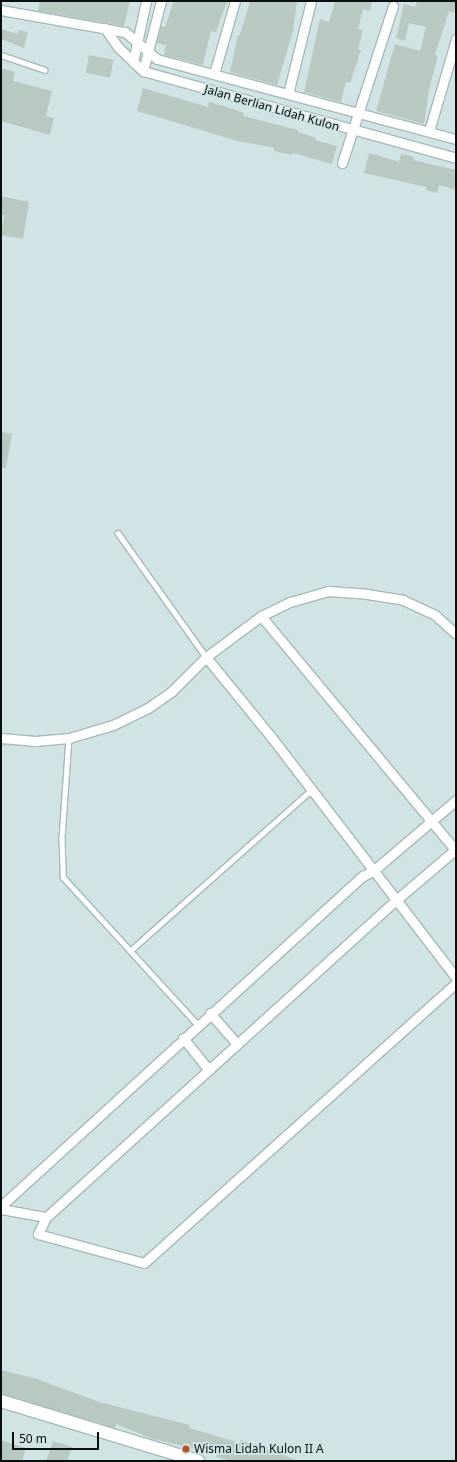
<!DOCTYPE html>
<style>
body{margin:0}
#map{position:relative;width:457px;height:1462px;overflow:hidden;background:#d0e4e5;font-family:"Noto Sans",sans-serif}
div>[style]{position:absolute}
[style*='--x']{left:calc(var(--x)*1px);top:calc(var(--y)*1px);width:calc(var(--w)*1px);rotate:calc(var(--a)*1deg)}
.building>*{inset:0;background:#b8c9c1;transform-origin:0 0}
.roads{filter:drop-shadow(1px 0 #a6baba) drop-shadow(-1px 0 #a6baba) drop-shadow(0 1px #a6baba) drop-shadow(0 -1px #a6baba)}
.service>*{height:4.5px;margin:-2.25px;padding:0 2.25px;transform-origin:2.25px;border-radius:2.25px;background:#fff}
.minor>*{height:9px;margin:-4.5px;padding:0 4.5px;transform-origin:4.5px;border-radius:4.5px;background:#fff}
.tertiary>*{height:12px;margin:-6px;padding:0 6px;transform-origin:6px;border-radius:6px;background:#fff}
.dots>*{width:11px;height:11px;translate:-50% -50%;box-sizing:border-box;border:2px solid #d0e4e5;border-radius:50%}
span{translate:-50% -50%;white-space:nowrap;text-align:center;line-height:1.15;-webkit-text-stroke:3.5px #d0e4e5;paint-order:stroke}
.street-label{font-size:12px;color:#080f10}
.poi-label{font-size:12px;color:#080f10}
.left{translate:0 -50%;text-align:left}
.frame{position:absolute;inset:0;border:2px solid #080f10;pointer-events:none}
.scale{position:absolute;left:12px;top:1432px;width:87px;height:18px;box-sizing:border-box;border:2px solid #080f10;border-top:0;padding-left:5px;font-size:12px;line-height:14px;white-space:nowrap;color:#080f10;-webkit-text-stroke:3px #d0e4e5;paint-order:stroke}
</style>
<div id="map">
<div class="building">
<i style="clip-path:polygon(40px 1px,130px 1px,124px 26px,38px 11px)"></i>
<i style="clip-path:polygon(174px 1px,227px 1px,216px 32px,211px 31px,203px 65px,164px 55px,166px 45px,157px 43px,161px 26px,165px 27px)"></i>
<i style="clip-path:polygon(250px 1px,297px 1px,293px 31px,277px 85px,230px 72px,238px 35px,240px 35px)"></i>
<i style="clip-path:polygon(335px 1px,372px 1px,370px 11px,363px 9px,358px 29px,363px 30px,358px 49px,361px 50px,350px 83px,346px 82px,341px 102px,304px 92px,320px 19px,329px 22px)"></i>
<i style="clip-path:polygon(417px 1px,456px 1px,454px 13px,449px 11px,435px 55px,438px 56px,429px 90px,424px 124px,376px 111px,395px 44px,420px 51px,426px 27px,409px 23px,405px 41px,396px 38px,404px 4px,415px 7px)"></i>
<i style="clip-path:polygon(1px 29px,18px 34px,19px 30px,28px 32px,24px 48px,1px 39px)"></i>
<i style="left:89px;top:55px;width:25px;height:18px;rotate:11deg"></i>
<i style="clip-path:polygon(1px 68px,15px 72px,13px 81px,52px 91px,46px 116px,54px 118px,50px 135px,1px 121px)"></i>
<i style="clip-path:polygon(143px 88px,208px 107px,209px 102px,224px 106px,244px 113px,243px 116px,298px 130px,298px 132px,316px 138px,315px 140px,337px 146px,332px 164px,293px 153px,292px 155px,274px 151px,274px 148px,238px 141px,137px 111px)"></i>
<i style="clip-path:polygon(369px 153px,399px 162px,401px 154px,414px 157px,413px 160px,456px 170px,456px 190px,439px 185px,437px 193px,426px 190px,426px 187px,364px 173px)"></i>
<i style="clip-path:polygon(1px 196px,29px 202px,23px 239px,1px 235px,4px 215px,1px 214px)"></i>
<i style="clip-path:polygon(1px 432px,12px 434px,6px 468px,1px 468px)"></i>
<i style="clip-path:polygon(1px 1370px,37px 1379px,99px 1402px,190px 1425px,189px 1428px,240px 1443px,240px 1440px,260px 1446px,299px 1461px,231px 1461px,216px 1457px,217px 1454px,153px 1439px,116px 1424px,115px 1428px,1px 1394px)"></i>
<i style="clip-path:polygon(1px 1440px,26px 1448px,22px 1461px,1px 1461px)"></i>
<i style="clip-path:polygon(53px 1441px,72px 1447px,67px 1461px,46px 1461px)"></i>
</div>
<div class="roads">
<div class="service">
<i style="--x:1;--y:55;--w:46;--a:18.8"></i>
<i style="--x:118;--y:533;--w:152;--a:54.6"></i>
<i style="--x:69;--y:738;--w:101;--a:94"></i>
<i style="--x:62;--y:839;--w:38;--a:88"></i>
<i style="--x:63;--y:877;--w:199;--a:47.6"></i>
<i style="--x:131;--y:950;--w:241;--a:-41.6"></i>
</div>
<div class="minor">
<i style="--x:1;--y:10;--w:126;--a:10.1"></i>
<i style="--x:125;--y:32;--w:42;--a:40.2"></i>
<i style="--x:157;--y:59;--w:310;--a:15"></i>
<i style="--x:105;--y:28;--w:23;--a:56"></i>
<i style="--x:118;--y:47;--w:35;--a:44"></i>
<i style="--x:143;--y:71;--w:325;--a:15.5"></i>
<i style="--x:133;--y:62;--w:62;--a:-78"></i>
<i style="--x:143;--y:71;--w:72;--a:-75.6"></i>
<i style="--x:214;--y:74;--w:76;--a:-74"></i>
<i style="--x:288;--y:94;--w:96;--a:-76.1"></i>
<i style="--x:429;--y:131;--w:96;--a:-73.6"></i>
<i style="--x:342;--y:163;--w:165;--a:-72"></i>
<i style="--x:261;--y:616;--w:305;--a:50.3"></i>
<i style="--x:206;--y:657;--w:104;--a:50.8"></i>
<i style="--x:272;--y:738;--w:302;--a:52.5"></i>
<i style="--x:1;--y:738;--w:34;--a:5"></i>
<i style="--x:35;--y:741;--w:34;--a:-5"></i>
<i style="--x:69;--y:738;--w:46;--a:-16.5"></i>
<i style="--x:113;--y:725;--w:39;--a:-26"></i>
<i style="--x:148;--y:708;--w:29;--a:-35"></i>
<i style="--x:172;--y:691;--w:48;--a:-45"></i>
<i style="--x:206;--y:657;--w:69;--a:-36.7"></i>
<i style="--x:261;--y:616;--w:32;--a:-26"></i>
<i style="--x:290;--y:602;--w:40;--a:-16"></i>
<i style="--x:328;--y:591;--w:39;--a:4"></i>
<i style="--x:367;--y:594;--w:36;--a:9"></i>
<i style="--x:403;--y:600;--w:35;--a:25"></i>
<i style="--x:435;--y:615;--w:28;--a:42"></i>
<i style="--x:456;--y:849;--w:79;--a:139.6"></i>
<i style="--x:396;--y:900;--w:472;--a:137.8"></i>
<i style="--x:46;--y:1217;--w:19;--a:115"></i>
<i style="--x:38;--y:1234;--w:110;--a:15.3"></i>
<i style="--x:144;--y:1263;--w:419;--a:-41.9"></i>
<i style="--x:210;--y:1013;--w:41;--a:48.9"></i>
<i style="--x:183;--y:1038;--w:41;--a:50.9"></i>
<i style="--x:1;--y:1206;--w:490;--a:-42.4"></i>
<i style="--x:363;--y:876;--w:11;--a:-27"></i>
<i style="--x:373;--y:871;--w:109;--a:-40.5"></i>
<i style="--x:1;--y:1209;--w:46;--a:10.1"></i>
</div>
<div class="tertiary">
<i style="--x:1;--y:1401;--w:206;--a:16.9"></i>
</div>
</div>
<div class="dots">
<i style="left:186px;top:1449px;background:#b75221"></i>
</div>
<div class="street-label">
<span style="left:272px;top:108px;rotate:16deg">Jalan Berlian Lidah Kulon</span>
</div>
<div class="poi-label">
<span class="left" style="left:194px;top:1449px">Wisma Lidah Kulon II A</span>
</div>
<div class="frame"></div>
<div class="scale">50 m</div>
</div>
